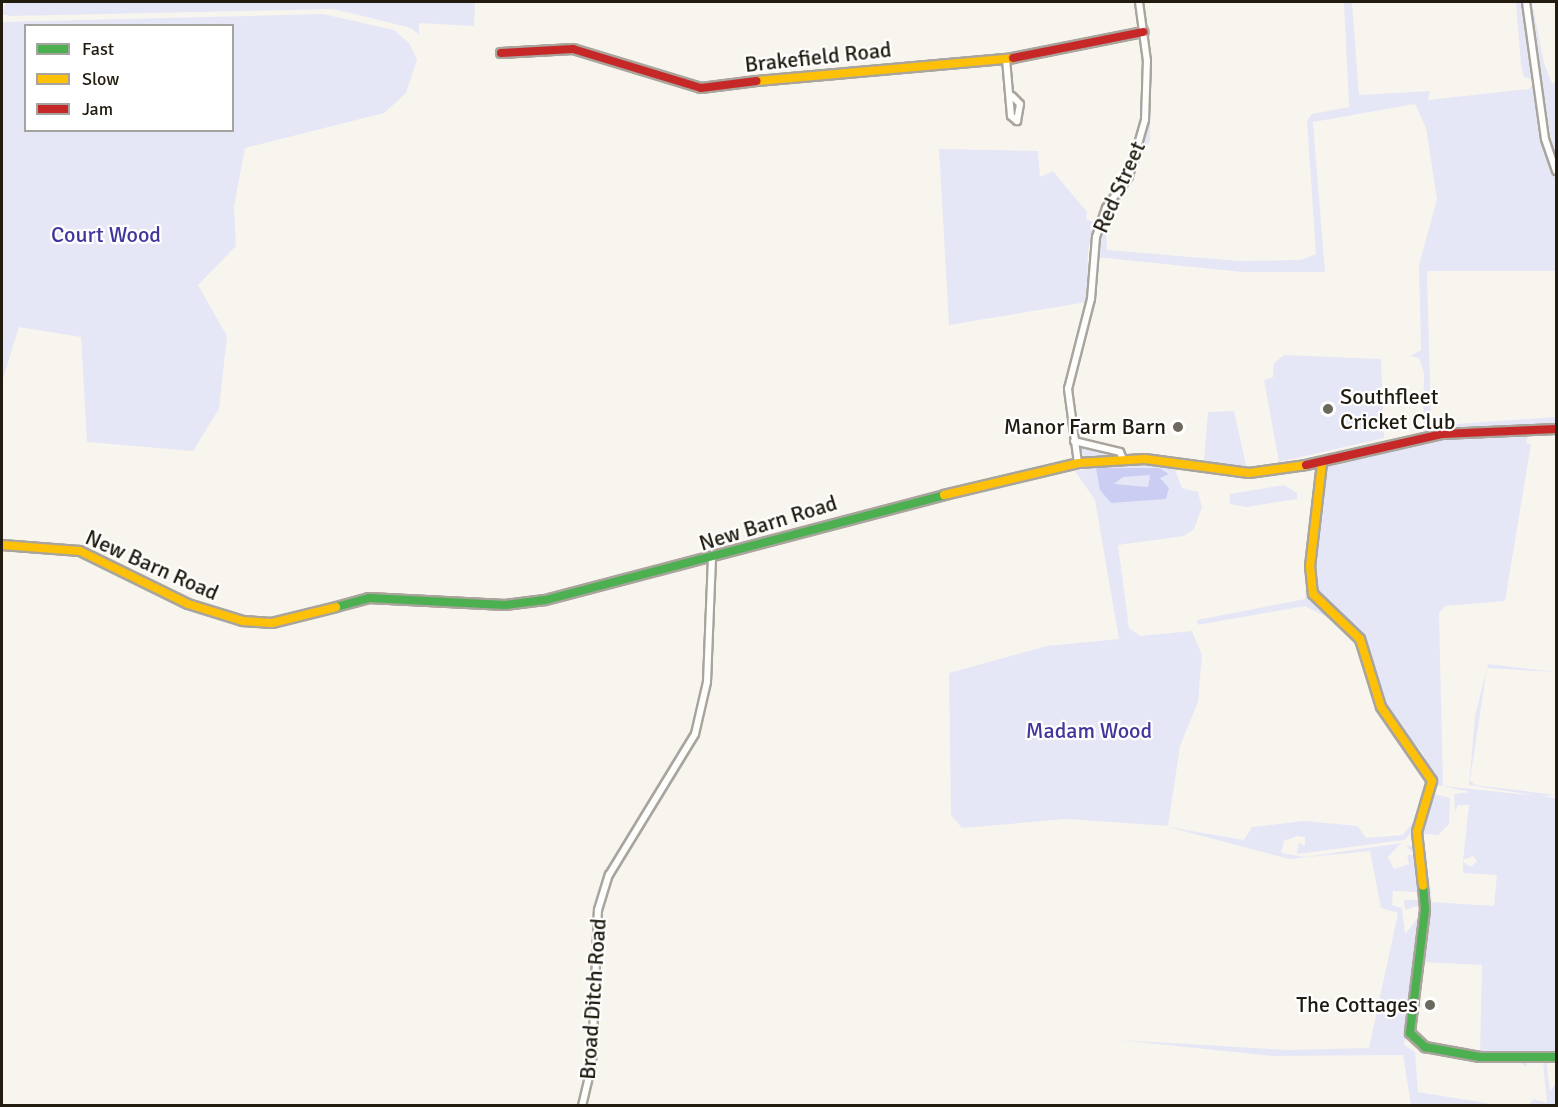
<!DOCTYPE html>
<style>
body{margin:0}
#map{position:relative;width:1558px;height:1107px;overflow:hidden;background:#f8f5ee;font-family:Signika,sans-serif}
div>[style]{position:absolute}
[style*='--x']{left:calc(var(--x)*1px);top:calc(var(--y)*1px);width:calc(var(--w)*1px);rotate:calc(var(--a)*1deg)}
.green>*{inset:0;background:#e6e7f6}
.water>*{inset:0;background:#cbcef2}
.roads{filter:drop-shadow(2px 0 #a9a59d) drop-shadow(-2px 0 #a9a59d) drop-shadow(0 2px #a9a59d) drop-shadow(0 -2px #a9a59d)}
.street>*{height:6px;margin:-3px;padding:0 3px;transform-origin:3px;border-radius:3px;background:#fefefc}
.fast>*{height:8px;margin:-4px;padding:0 4px;transform-origin:4px;border-radius:4px;background:#4caf50}
.slow>*{height:8px;margin:-4px;padding:0 4px;transform-origin:4px;border-radius:4px;background:#ffc107}
.jam>*{height:8px;margin:-4px;padding:0 4px;transform-origin:4px;border-radius:4px;background:#c62828}
.dots>*{width:16px;height:16px;translate:-50% -50%;box-sizing:border-box;border:3px solid #fff;border-radius:50%}
span{translate:-50% -50%;white-space:nowrap;text-align:center;line-height:1.15;-webkit-text-stroke:4.5px #fff;paint-order:stroke}
.street-label{font-size:22px;color:#211c0f}
.park-label{font-size:22px;color:#40379d}
.poi-label{font-size:22px;color:#211c0f}
.left{translate:0 -50%;text-align:left}
.right{translate:-100% -50%;text-align:right}
.frame{position:absolute;inset:0;border:3px solid #211c0f;pointer-events:none}
.legend{position:absolute;left:24px;top:24px;width:210px;height:108px;box-sizing:border-box;background:#fff;border:2px solid #a6a49f;margin:0;padding:8px 10px;list-style:none;font-size:18px;color:#211c0f}
.legend li{display:flex;align-items:center;gap:12px;height:30px}
.legend b{width:30px;border:2px solid #a6a49f}
</style>
<div id="map">
<div class="green">
<i style="clip-path:polygon(6px 2px,475px 2px,474px 26px,419px 23px,419px 35px,411px 28px,334px 9px,11px 16px,2px 14px)"></i>
<i style="clip-path:polygon(1344px 2px,1352px 2px,1359px 95px,1430px 91px,1428px 100px,1529px 89px,1535px 83px,1556px 176px,1556px 271px,1427px 271px,1431px 419px,1442px 425px,1556px 417px,1556px 425px,1423px 431px,1424px 373px,1419px 358px,1410px 356px,1421px 350px,1419px 265px,1437px 199px,1426px 128px,1415px 104px,1313px 122px,1325px 272px,1242px 272px,1096px 257px,1106px 211px,1143px 145px,1151px 84px,1150px 141px,1106px 229px,1107px 250px,1239px 261px,1300px 260px,1316px 254px,1307px 121px,1312px 114px,1349px 107px)"></i>
<i style="clip-path:polygon(1516px 2px,1525px 2px,1531px 79px,1524px 77px,1521px 66px)"></i>
<i style="clip-path:polygon(1527px 2px,1532px 2px,1544px 63px,1552px 83px,1556px 83px,1556px 167px)"></i>
<i style="clip-path:polygon(evenodd,323px 14px,394px 30px,409px 43px,417px 60px,406px 93px,384px 113px,245px 148px,234px 206px,236px 246px,198px 285px,227px 336px,219px 409px,193px 451px,87px 442px,81px 337px,19px 327px,2px 382px,2px 22px,323px 14px,26px 26px,232px 26px,232px 130px,26px 130px,26px 26px)"></i>
<i style="clip-path:polygon(939px 149px,1038px 151px,1040px 177px,1053px 171px,1087px 212px,1086px 219px,1095px 223px,1088px 250px,1087px 302px,949px 325px)"></i>
<i style="clip-path:polygon(1284px 355px,1381px 359px,1384px 438px,1279px 462px,1264px 380px,1273px 377px,1274px 363px)"></i>
<i style="clip-path:polygon(1234px 411px,1247px 470px,1204px 461px,1208px 412px)"></i>
<i style="clip-path:polygon(1529px 432px,1526px 443px,1531px 444px,1505px 601px,1445px 606px,1439px 613px,1443px 786px,1538px 796px,1469px 785px,1475px 716px,1488px 664px,1556px 672px,1487px 668px,1470px 780px,1475px 785px,1556px 795px,1543px 796px,1556px 798px,1556px 1055px,1480px 1055px,1482px 965px,1421px 962px,1425px 933px,1419px 833px,1435px 794px,1450px 798px,1449px 824px,1438px 835px,1423px 834px,1432px 902px,1494px 906px,1497px 875px,1463px 873px,1463px 862px,1471px 867px,1477px 861px,1473px 856px,1463px 860px,1469px 805px,1458px 805px,1455px 812px,1454px 794px,1470px 792px,1437px 785px,1422px 752px,1385px 712px,1363px 643px,1321px 602px,1312px 583px,1328px 466px,1451px 436px)"></i>
<i style="clip-path:polygon(1079px 445px,1118px 454px,1117px 455px,1085px 458px)"></i>
<i style="clip-path:polygon(1121px 464px,1174px 467px,1182px 488px,1198px 492px,1202px 507px,1194px 529px,1184px 536px,1118px 545px,1129px 628px,1140px 636px,1192px 631px,1202px 655px,1198px 702px,1180px 746px,1168px 826px,1067px 819px,962px 828px,951px 815px,949px 673px,1047px 646px,1119px 639px,1095px 500px,1075px 471px)"></i>
<i style="clip-path:polygon(1284px 485px,1297px 493px,1297px 499px,1247px 507px,1230px 504px,1230px 494px)"></i>
<i style="clip-path:polygon(1307px 567px,1313px 600px,1342px 620px,1358px 638px,1369px 664px,1378px 705px,1425px 768px,1429px 777px,1431px 787px,1414px 830px,1404px 840px,1297px 854px,1299px 843px,1305px 846px,1305px 837px,1297px 836px,1284px 841px,1281px 853px,1305px 857px,1401px 843px,1388px 857px,1394px 869px,1409px 864px,1407px 855px,1414px 855px,1406px 845px,1416px 848px,1423px 904px,1405px 910px,1404px 900px,1417px 900px,1417px 892px,1393px 891px,1392px 905px,1402px 908px,1405px 934px,1424px 910px,1404px 1045px,1415px 1052px,1418px 1092px,1498px 1105px,1411px 1105px,1403px 1055px,1273px 1056px,1119px 1040px,1287px 1050px,1369px 1048px,1398px 913px,1381px 908px,1370px 851px,1289px 859px,1168px 827px,1244px 840px,1252px 827px,1304px 821px,1358px 826px,1366px 838px,1403px 835px,1413px 822px,1427px 794px,1427px 775px,1372px 699px,1366px 660px,1348px 628px,1305px 606px,1198px 625px,1197px 620px,1305px 599px)"></i>
<i style="clip-path:polygon(1546px 1059px,1550px 1091px,1556px 1083px,1556px 1105px,1528px 1105px,1534px 1099px,1547px 1103px,1543px 1062px,1528px 1062px,1526px 1067px,1519px 1061px,1485px 1063px)"></i>
</div>
<div class="water">
<i style="clip-path:polygon(evenodd,1096px 468px,1159px 468px,1169px 474px,1160px 478px,1169px 488px,1166px 499px,1111px 503px,1100px 490px,1096px 468px,1150px 475px,1148px 487px,1114px 484px,1123px 477px,1150px 475px)"></i>
</div>
<div class="roads">
<div class="street">
<i style="--x:1526;--y:2;--w:138;--a:82.1"></i>
<i style="--x:1545;--y:139;--w:34;--a:71"></i>
<i style="--x:1006;--y:59;--w:57;--a:85"></i>
<i style="--x:1011;--y:116;--w:8;--a:40"></i>
<i style="--x:1017;--y:121;--w:17;--a:-80"></i>
<i style="--x:1020;--y:104;--w:11;--a:-135"></i>
<i style="--x:1074;--y:441;--w:47;--a:13.4"></i>
<i style="--x:1120;--y:452;--w:8;--a:67"></i>
<i style="--x:1078;--y:463;--w:75;--a:-97.7"></i>
<i style="--x:1068;--y:389;--w:93;--a:-75.7"></i>
<i style="--x:1091;--y:299;--w:62;--a:-85.4"></i>
<i style="--x:1096;--y:237;--w:31;--a:-71"></i>
<i style="--x:1106;--y:208;--w:39;--a:-54"></i>
<i style="--x:1129;--y:176;--w:58;--a:-74.1"></i>
<i style="--x:1145;--y:120;--w:59;--a:-88.1"></i>
<i style="--x:1147;--y:61;--w:60;--a:-97.7"></i>
<i style="--x:582;--y:1106;--w:43;--a:-76.6"></i>
<i style="--x:592;--y:1064;--w:154;--a:-87.8"></i>
<i style="--x:598;--y:910;--w:37;--a:-73"></i>
<i style="--x:609;--y:875;--w:165;--a:-58.6"></i>
<i style="--x:695;--y:734;--w:53;--a:-77"></i>
<i style="--x:707;--y:682;--w:123;--a:-87.7"></i>
</div>
<div class="fast">
<i style="--x:336;--y:607;--w:34;--a:-15"></i>
<i style="--x:369;--y:598;--w:136;--a:2.9"></i>
<i style="--x:505;--y:605;--w:40;--a:-7.1"></i>
<i style="--x:545;--y:600;--w:413;--a:-14.7"></i>
<i style="--x:1423;--y:886;--w:24;--a:85"></i>
<i style="--x:1425;--y:910;--w:124;--a:97"></i>
<i style="--x:1410;--y:1033;--w:21;--a:43"></i>
<i style="--x:1425;--y:1047;--w:56;--a:10.3"></i>
<i style="--x:1480;--y:1057;--w:76;--a:0"></i>
</div>
<div class="slow">
<i style="--x:757;--y:81;--w:257;--a:-5.1"></i>
<i style="--x:1322;--y:463;--w:104;--a:96.6"></i>
<i style="--x:1310;--y:566;--w:28;--a:84"></i>
<i style="--x:1313;--y:594;--w:65;--a:43.8"></i>
<i style="--x:1360;--y:639;--w:71;--a:72.8"></i>
<i style="--x:1381;--y:707;--w:90;--a:55.4"></i>
<i style="--x:1432;--y:781;--w:53;--a:106.4"></i>
<i style="--x:1417;--y:832;--w:54;--a:83.7"></i>
<i style="--x:944;--y:495;--w:138;--a:-13.4"></i>
<i style="--x:1078;--y:463;--w:67;--a:-3.4"></i>
<i style="--x:1145;--y:459;--w:105;--a:7.7"></i>
<i style="--x:1249;--y:473;--w:58;--a:-8"></i>
<i style="--x:2;--y:545;--w:78;--a:4.4"></i>
<i style="--x:80;--y:551;--w:120;--a:26.1"></i>
<i style="--x:188;--y:604;--w:58;--a:17.2"></i>
<i style="--x:243;--y:621;--w:29;--a:4"></i>
<i style="--x:272;--y:623;--w:66;--a:-14"></i>
</div>
<div class="jam">
<i style="--x:501;--y:53;--w:72;--a:-3.2"></i>
<i style="--x:573;--y:49;--w:134;--a:16.9"></i>
<i style="--x:701;--y:88;--w:56;--a:-7.1"></i>
<i style="--x:1013;--y:58;--w:133;--a:-11.3"></i>
<i style="--x:1306;--y:465;--w:139;--a:-12.8"></i>
<i style="--x:1442;--y:434;--w:114;--a:-2.5"></i>
</div>
</div>
<div class="dots">
<i style="left:1328px;top:409px;background:#6c685d"></i>
<i style="left:1178px;top:427px;background:#6c685d"></i>
<i style="left:1430px;top:1005px;background:#6c685d"></i>
</div>
<div class="street-label">
<span style="left:818px;top:57px;rotate:-6deg">Brakefield Road</span>
<span style="left:1119px;top:187px;rotate:-66deg">Red Street</span>
<span style="left:768px;top:523px;rotate:-17deg">New Barn Road</span>
<span style="left:152px;top:565px;rotate:24deg">New Barn Road</span>
<span style="left:593px;top:999px;rotate:-86deg">Broad Ditch Road</span>
</div>
<div class="park-label">
<span style="left:106px;top:235px">Court Wood</span>
<span style="left:1089px;top:731px">Madam Wood</span>
</div>
<div class="poi-label">
<span class="left" style="left:1340px;top:409px">Southfleet<br>Cricket Club</span>
<span class="right" style="left:1166px;top:427px">Manor Farm Barn</span>
<span class="right" style="left:1418px;top:1005px">The Cottages</span>
</div>
<div class="frame"></div>
<ul class="legend">
<li><b style="height:8px;background:#4caf50"></b>Fast</li>
<li><b style="height:8px;background:#ffc107"></b>Slow</li>
<li><b style="height:8px;background:#c62828"></b>Jam</li>
</ul>
</div>
